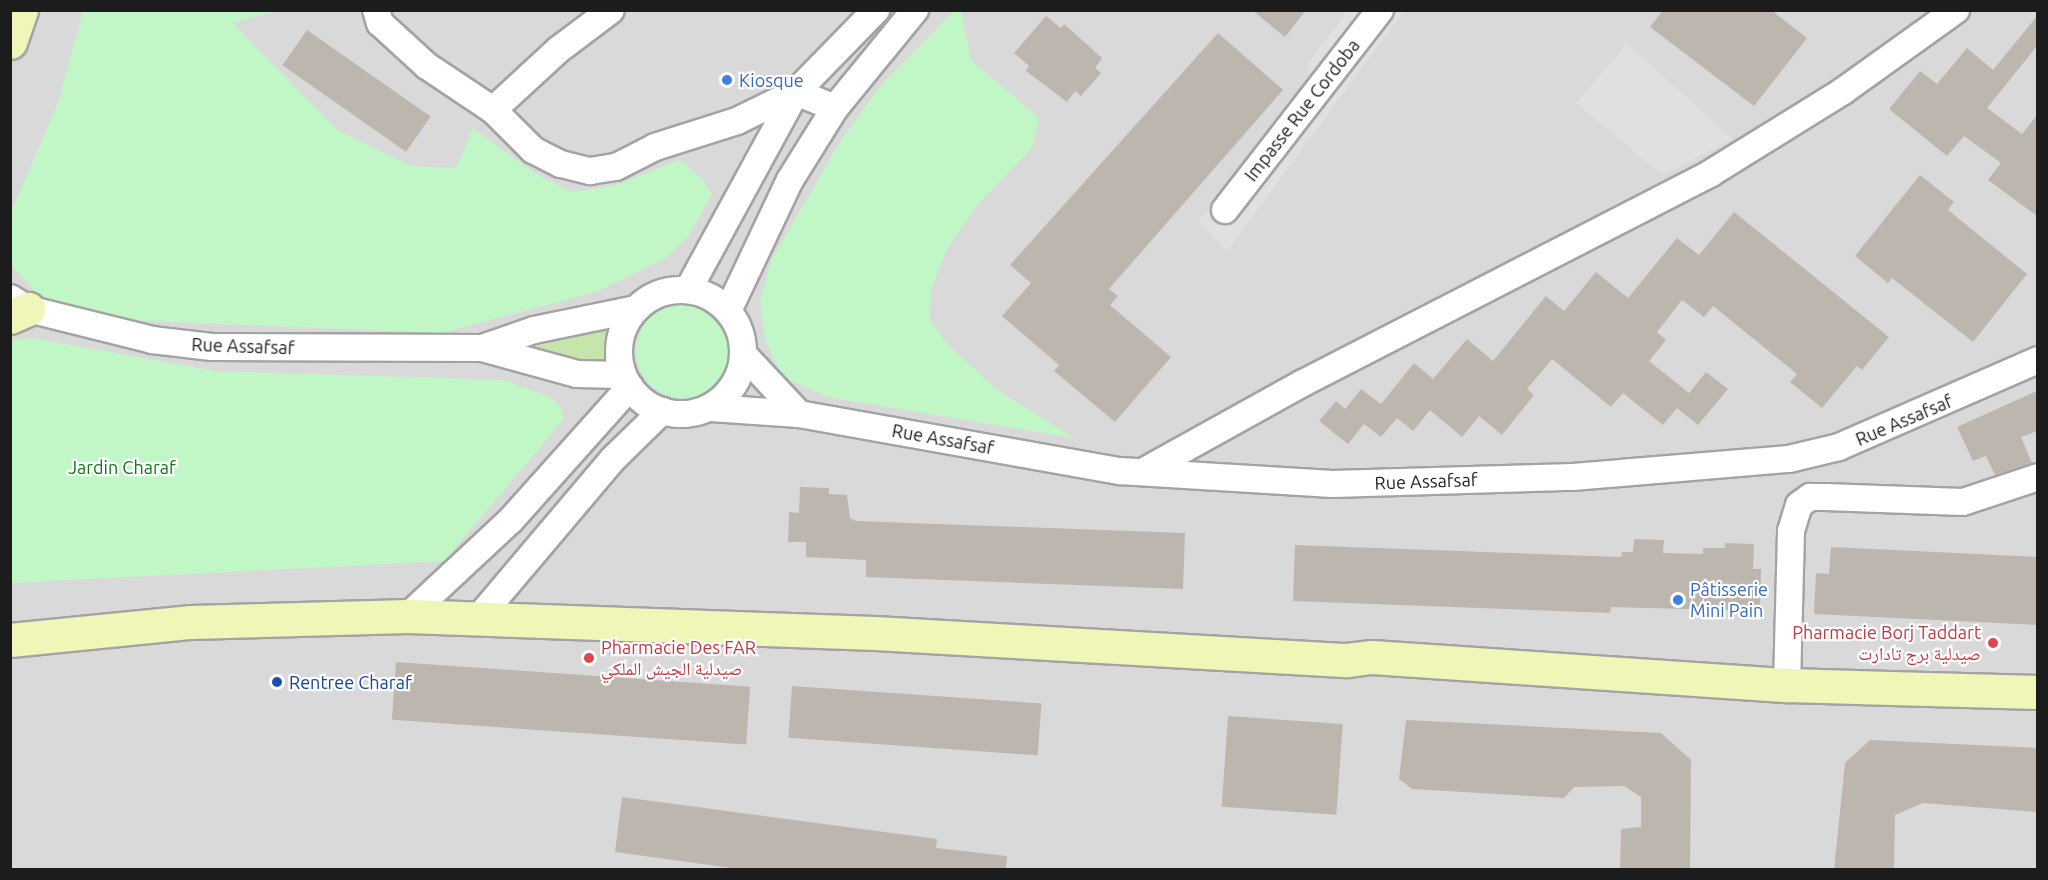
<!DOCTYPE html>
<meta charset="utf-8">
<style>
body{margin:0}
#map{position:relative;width:2048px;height:880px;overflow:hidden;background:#edeae3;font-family:Ubuntu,"Noto Naskh Arabic",sans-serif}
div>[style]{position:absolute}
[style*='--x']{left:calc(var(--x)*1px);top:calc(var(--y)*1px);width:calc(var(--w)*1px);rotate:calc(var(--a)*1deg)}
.residential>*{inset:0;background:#dad9d9;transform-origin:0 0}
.grass>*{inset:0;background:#c6e5ab}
.park>*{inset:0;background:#c1f6c7}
.round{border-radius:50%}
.parking>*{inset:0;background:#e0e0e0}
.building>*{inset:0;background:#bdb6af;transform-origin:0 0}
.roads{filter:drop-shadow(2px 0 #a3a3a3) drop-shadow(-2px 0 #a3a3a3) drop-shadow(0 2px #a3a3a3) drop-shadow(0 -2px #a3a3a3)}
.minor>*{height:26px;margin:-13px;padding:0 13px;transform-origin:13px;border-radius:13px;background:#fff}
.minor>.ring{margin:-13px;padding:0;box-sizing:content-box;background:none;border:26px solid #fff;border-radius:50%}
.secondary>*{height:33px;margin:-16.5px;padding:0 16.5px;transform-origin:16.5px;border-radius:16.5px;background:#f0f5b8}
.dots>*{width:16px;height:16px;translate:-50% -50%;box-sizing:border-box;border:3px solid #fff;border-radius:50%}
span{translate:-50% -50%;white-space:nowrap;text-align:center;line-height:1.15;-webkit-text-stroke:4.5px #fff;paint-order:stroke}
.shop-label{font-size:18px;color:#366cbe}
.left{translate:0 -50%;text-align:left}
.street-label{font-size:18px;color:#1c1c1c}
.park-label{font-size:18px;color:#11741c}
.health-label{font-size:18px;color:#be3a42}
.right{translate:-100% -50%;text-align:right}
.transit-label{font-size:18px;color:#164399}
.frame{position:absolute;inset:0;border:12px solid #1c1c1c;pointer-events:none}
</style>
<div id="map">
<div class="residential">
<i style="left:10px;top:11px;width:2027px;height:858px"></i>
</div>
<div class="grass">
<i style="clip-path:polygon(607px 328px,605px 366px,532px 347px)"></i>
</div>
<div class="park">
<i style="clip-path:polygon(83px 11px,277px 11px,232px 23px,339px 131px,411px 166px,456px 168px,473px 128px,536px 174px,572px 192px,614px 186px,680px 160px,701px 178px,712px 194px,687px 238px,664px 259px,596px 292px,441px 333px,123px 320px,44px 301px,11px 265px,10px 215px,59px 100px)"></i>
<i style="clip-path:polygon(954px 11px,961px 11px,971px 60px,1039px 118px,1032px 148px,980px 202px,947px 249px,931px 290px,930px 320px,947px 344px,999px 391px,1074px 438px,828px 397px,782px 377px,765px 340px,760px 302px,771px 261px,838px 145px,878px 89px)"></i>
<i class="round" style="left:636px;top:304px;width:94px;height:94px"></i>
<i style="clip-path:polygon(32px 338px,215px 371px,504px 380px,550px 397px,562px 409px,563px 420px,444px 561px,11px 583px,11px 340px)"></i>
</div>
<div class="parking">
<i style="clip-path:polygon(1348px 11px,1404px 11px,1227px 251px,1198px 221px,1313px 82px,1307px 64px)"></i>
<i style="clip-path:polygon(1627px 44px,1733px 139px,1662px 175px,1576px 103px)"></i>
</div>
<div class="building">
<i style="clip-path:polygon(1252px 10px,1306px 10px,1285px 37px)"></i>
<i style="clip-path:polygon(1663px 10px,1771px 10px,1807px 38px,1754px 106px,1650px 27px)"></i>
<i style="clip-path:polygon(1046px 16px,1061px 28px,1064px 24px,1102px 58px,1095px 68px,1101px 73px,1081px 96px,1075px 91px,1067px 102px,1026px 71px,1029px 66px,1014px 53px)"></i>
<i style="clip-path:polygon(2037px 16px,2037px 46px,1987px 108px,2022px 134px,2037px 115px,2037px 216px,1988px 180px,2001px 163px,1964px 136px,1947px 156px,1889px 109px,1920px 71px,1937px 84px,1967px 48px,1993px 70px)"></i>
<i style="left:307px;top:30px;width:151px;height:43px;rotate:35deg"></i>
<i style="clip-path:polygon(1218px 33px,1283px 90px,1109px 289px,1118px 296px,1110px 305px,1171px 357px,1115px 422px,1054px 371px,1059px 365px,1002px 316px,1031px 283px,1010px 265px)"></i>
<i style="clip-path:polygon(1920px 175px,1954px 202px,1948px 210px,2027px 274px,1973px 342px,1892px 278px,1888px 283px,1855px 256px)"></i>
<i style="clip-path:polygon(1734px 212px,1889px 337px,1862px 370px,1857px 366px,1822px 408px,1790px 382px,1797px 374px,1713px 306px,1704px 317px,1682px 300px,1657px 332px,1666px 340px,1649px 361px,1689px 393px,1706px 372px,1728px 389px,1698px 425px,1677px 408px,1663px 425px,1623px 393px,1611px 407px,1552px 359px,1527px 389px,1534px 395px,1502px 435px,1479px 416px,1462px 437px,1430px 410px,1413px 431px,1397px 418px,1381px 437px,1364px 424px,1348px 444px,1319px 421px,1336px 401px,1345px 409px,1361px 389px,1381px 404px,1414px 363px,1433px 379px,1467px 339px,1493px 361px,1546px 296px,1564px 311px,1596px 272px,1628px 298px,1677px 238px,1699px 255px)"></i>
<i style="clip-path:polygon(2037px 391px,2037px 431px,2021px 437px,2032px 463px,1995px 475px,1986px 456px,1973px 461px,1957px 427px)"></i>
<i style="clip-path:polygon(800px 487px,829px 488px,829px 494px,847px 495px,850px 518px,856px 521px,1185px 533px,1183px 589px,866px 577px,866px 560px,806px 557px,806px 542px,788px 542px,789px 512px,799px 513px)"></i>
<i style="clip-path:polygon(1634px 539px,1664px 540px,1663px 553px,1703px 554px,1703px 548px,1725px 548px,1725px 543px,1754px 544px,1753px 569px,1761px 569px,1760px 611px,1611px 607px,1610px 613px,1293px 601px,1295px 545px,1621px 557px,1622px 552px,1633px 552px)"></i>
<i style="clip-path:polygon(1831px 547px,2037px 557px,2037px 625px,1814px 614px,1816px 573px,1829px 574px)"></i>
<i style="left:396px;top:662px;width:355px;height:58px;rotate:4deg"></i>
<i style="left:792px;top:686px;width:250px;height:52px;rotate:4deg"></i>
<i style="left:1228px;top:716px;width:115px;height:91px;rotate:4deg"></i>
<i style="clip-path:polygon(1406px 720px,1661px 733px,1691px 760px,1690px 870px,1620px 870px,1621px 829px,1641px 827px,1641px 797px,1624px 786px,1574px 787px,1564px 798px,1412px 789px,1399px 779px)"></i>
<i style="clip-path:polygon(1870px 740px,2037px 748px,2037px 812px,1923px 803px,1895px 815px,1894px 870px,1834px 870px,1845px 763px)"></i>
<i style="clip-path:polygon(622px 797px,937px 839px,936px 848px,1007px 856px,1006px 870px,746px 870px,615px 852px)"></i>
</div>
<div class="roads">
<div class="minor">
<i style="--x:376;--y:10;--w:14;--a:73"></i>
<i style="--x:380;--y:23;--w:64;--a:42.5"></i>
<i style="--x:427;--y:66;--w:79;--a:33.7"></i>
<i style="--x:493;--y:110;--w:57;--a:45"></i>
<i style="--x:533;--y:150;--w:31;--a:27"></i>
<i style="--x:561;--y:164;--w:30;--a:14"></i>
<i style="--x:590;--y:171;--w:26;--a:-9"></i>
<i style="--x:616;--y:167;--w:44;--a:-27.1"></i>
<i style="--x:655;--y:147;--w:86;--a:-17.6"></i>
<i style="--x:737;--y:121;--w:66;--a:-26.2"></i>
<i style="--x:796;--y:92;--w:42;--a:22.3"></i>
<i style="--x:493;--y:110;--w:88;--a:-42.7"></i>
<i style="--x:558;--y:50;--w:66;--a:-37"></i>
<i style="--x:1225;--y:210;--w:253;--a:-52.2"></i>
<i style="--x:688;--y:290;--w:226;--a:-61.4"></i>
<i style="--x:796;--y:92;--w:115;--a:-45.7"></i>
<i class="ring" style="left:619px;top:290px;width:98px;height:98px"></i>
<i style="--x:10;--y:298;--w:21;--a:31"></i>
<i style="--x:28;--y:309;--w:128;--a:14"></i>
<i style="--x:152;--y:340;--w:60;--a:6.7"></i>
<i style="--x:212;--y:347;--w:270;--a:0.2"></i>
<i style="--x:482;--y:348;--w:98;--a:15.3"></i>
<i style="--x:577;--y:374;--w:46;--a:1.2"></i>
<i style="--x:728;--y:311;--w:145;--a:-64.7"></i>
<i style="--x:790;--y:180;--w:85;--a:-58"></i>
<i style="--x:835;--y:108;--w:127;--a:-50.8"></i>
<i style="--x:482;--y:348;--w:55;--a:-19.1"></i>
<i style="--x:534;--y:330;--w:104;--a:-11.6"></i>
<i style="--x:744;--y:355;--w:81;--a:47"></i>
<i style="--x:711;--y:408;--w:88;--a:3.9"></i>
<i style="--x:799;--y:414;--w:326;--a:10.1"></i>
<i style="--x:1120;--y:471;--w:213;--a:3.5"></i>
<i style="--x:1333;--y:484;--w:240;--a:-1.7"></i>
<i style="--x:1573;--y:477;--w:217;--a:-4.8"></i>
<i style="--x:1789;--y:459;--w:51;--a:-13.5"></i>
<i style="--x:1839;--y:447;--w:217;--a:-23.6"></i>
<i style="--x:1146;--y:470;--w:179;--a:-29"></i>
<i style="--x:1303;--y:383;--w:459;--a:-27.2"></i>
<i style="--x:1711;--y:173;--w:155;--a:-31.8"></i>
<i style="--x:1843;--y:91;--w:139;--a:-35.6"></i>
<i style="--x:408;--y:616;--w:139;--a:-43"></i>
<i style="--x:510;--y:521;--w:180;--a:-48.2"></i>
<i style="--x:476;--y:621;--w:212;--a:-49.8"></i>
<i style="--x:613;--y:459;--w:69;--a:-44.4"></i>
<i style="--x:1787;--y:685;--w:154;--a:-88.5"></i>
<i style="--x:1791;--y:531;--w:27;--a:-73"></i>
<i style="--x:1799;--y:505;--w:14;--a:-36"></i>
<i style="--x:1810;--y:497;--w:15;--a:0"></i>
<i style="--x:1825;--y:497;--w:138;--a:2.1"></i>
<i style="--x:1963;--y:502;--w:79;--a:-18.4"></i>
</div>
<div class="secondary">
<i style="--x:10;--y:42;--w:34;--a:-71"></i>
<i style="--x:10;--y:317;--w:20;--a:-24"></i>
<i style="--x:10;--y:640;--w:182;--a:-5.7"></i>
<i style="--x:191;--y:622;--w:217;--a:-1.6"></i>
<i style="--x:408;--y:616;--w:467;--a:2.1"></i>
<i style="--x:875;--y:633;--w:473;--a:3.3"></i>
<i style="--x:1347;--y:660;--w:25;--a:-7"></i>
<i style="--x:1372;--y:657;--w:416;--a:3.9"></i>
<i style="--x:1787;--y:685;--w:251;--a:1.6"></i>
</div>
</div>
<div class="dots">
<i style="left:727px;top:80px;background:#3f7fe0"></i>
<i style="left:1678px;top:600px;background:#3f7fe0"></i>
<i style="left:1993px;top:643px;background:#e0444e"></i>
<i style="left:589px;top:658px;background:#e0444e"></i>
<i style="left:277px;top:682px;background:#1a4fb4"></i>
</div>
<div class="shop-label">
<span class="left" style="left:739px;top:80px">Kiosque</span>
<span class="left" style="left:1690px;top:600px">Pâtisserie<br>Mini Pain</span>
</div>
<div class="street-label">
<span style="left:1302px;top:110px;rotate:-52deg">Impasse Rue Cordoba</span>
<span style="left:243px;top:346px;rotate:2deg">Rue Assafsaf</span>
<span style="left:1904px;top:420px;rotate:-23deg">Rue Assafsaf</span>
<span style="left:943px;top:439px;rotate:10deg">Rue Assafsaf</span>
<span style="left:1426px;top:481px;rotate:-2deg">Rue Assafsaf</span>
</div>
<div class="park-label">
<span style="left:122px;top:467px">Jardin Charaf</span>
</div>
<div class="health-label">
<span class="right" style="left:1981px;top:643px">Pharmacie Borj Taddart<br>صيدلية برج تادارت</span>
<span class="left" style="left:601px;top:658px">Pharmacie Des FAR<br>صيدلية الجيش الملكي</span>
</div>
<div class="transit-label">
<span class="left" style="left:289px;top:682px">Rentree Charaf</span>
</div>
<div class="frame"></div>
</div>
